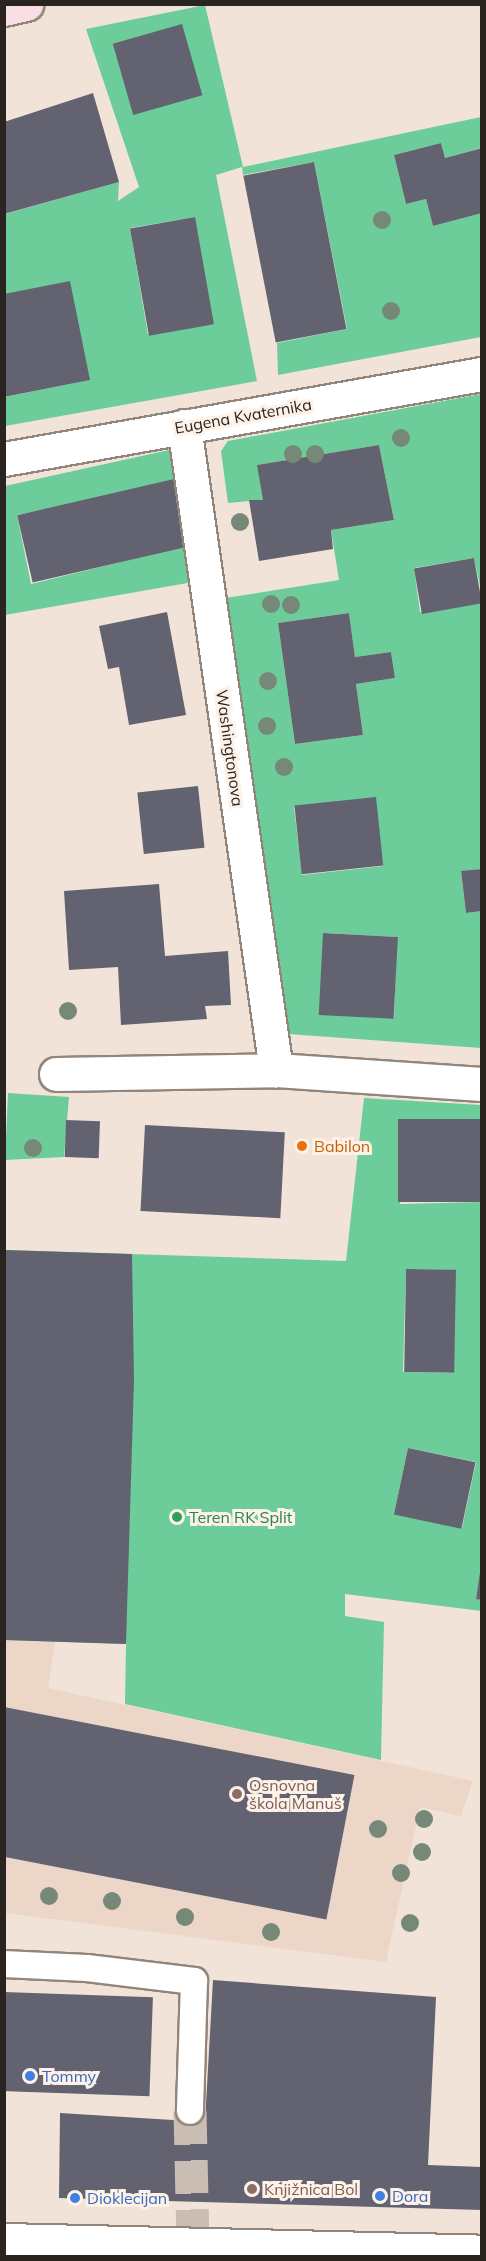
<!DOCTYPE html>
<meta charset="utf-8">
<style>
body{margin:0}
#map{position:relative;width:486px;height:2261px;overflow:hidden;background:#f2e3d9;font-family:Mulish,sans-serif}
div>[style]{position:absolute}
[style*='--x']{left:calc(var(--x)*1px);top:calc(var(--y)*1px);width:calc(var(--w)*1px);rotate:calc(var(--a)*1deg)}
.built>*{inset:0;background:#ebd6c7}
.green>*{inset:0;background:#6ccd9b}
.building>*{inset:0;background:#636270;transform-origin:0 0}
.street-tunnel>*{height:33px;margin-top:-16.5px;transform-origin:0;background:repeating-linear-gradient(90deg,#cabdb4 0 33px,transparent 0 49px)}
.roads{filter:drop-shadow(2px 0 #92857b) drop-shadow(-2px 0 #92857b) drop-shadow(0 2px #92857b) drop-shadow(0 -2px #92857b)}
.lane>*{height:26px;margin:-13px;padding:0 13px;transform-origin:13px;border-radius:13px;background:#fff}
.street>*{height:33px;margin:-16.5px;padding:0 16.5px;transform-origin:16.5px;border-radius:16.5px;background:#fff}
.secondary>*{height:33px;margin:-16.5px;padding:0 16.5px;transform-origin:16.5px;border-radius:16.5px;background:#f9dee5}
.trees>*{width:18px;height:18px;margin:-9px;border-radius:50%;background:#768878}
.dots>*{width:16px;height:16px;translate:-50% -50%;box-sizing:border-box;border:3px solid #fdf1e8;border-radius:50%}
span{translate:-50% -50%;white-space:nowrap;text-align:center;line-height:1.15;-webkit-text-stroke:6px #fdf1e8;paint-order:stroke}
.street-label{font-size:16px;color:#292420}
.food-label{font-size:16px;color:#c56008}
.left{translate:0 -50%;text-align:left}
.leisure-label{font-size:16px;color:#27864d}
.education-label{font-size:16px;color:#785e54}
.shop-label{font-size:16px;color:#366cbe}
.frame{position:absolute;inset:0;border:6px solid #292420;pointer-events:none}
</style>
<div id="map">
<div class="built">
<i style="clip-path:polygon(5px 1640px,55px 1642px,48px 1688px,473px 1781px,461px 1816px,420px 1807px,386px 1962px,5px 1913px)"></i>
</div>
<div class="green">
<i style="clip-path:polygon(evenodd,205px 5px,243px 167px,481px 117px,481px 148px,445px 158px,441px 143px,394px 155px,406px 204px,426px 199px,433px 226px,481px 213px,481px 337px,278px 375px,277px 343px,347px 329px,314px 162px,243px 175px,242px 167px,216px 175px,257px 381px,5px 426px,5px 397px,89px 380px,5px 294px,5px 214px,119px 182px,118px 201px,139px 187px,86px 29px,205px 5px,195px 217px,148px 335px,130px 228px,195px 217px)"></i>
<i style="clip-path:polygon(evenodd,481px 394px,481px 591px,474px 558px,414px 568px,420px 612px,481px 603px,481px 869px,461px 872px,466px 913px,481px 911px,481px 1048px,288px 1034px,219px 599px,339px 580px,331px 530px,394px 520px,379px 445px,258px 465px,263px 500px,228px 503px,221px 451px,228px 441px,481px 394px,349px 613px,355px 657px,391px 652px,395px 678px,356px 684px,363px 735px,295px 744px,278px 623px,349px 613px,481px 394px,375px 798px,383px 866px,302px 875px,294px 807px,375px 798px,481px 394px,324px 933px,397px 937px,394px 1018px,320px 1014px,324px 933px)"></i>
<i style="clip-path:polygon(evenodd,169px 450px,177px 461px,199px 581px,5px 615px,5px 486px,169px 450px,77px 503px,154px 554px,31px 584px,17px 515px,77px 503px)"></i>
<i style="clip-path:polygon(8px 1093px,69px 1097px,64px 1157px,5px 1160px)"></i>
<i style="clip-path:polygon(evenodd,364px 1098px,481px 1105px,481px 1119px,398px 1122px,400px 1204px,481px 1202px,482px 1564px,476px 1598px,481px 1600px,482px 1611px,345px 1594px,345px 1616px,384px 1622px,381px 1760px,125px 1704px,126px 1644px,5px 1640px,5px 1250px,346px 1261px,364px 1098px,406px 1269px,455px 1270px,453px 1373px,403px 1372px,406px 1269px,364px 1098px,408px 1448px,476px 1462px,462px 1528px,394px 1514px,408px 1448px)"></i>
</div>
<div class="building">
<i style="left:182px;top:24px;width:74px;height:72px;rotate:74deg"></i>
<i style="clip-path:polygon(93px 93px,119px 182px,4px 214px,4px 122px)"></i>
<i style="clip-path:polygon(441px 143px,445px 158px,482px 148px,482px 213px,433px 226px,426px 199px,406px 204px,394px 155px)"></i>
<i style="left:314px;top:162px;width:170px;height:72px;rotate:79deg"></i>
<i style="left:195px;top:217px;width:109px;height:66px;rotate:80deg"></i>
<i style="clip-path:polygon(70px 281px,90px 380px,4px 397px,4px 294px)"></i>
<i style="clip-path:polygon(379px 445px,394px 520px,331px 530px,333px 549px,259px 561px,249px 500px,263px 500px,257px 465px)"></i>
<i style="left:174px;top:479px;width:69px;height:161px;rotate:77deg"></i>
<i style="left:474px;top:558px;width:46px;height:61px;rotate:80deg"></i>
<i style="clip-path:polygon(167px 612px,186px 715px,129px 725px,119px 667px,108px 669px,99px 626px)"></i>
<i style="clip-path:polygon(349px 613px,355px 657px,391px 652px,395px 678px,356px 684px,363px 735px,295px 744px,278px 623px)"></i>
<i style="left:198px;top:786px;width:62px;height:61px;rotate:84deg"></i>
<i style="left:376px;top:797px;width:69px;height:82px;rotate:84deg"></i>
<i style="clip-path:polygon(482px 869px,482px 911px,466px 913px,461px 871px)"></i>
<i style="clip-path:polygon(159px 884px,165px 956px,228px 951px,231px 1005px,205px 1006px,207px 1019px,121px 1025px,118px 967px,69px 970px,64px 891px)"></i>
<i style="left:323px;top:933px;width:75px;height:82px;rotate:3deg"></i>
<i style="left:482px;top:1119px;width:83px;height:84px;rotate:90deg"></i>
<i style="left:66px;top:1120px;width:34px;height:37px;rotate:2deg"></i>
<i style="left:145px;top:1125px;width:140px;height:86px;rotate:3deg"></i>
<i style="clip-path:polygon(4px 1250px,132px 1254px,134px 1380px,126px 1644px,4px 1640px)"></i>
<i style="left:406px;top:1269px;width:50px;height:103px;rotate:1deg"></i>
<i style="left:408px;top:1448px;width:69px;height:68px;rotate:12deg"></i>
<i style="clip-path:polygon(480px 1572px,482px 1572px,482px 1600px,476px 1599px)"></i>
<i style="left:4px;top:1707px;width:357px;height:147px;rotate:11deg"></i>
<i style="clip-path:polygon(213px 1980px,436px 1997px,428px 2165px,482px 2167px,482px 2210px,59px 2198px,60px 2113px,205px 2122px)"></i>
<i style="left:4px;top:1992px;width:149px;height:99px;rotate:2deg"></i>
</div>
<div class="street-tunnel">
<i style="--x:190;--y:2111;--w:134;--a:88.7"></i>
</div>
<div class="roads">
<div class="lane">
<i style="--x:4;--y:1964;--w:83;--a:2.8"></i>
<i style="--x:87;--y:1968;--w:108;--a:6.9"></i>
<i style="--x:194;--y:1981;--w:130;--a:91.8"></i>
</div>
<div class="street">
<i style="--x:184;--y:426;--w:651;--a:81.87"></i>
<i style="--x:4;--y:459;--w:485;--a:-10.1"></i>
<i style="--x:56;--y:1074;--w:220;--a:-1"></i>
<i style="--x:276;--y:1070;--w:206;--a:3.9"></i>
<i style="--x:4;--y:2240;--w:478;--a:1.4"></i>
</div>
<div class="secondary">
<i style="--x:4;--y:9;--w:23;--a:-13"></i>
</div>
</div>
<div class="trees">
<i style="left:382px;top:220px"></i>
<i style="left:391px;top:311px"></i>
<i style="left:401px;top:438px"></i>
<i style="left:293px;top:454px"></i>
<i style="left:315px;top:454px"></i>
<i style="left:240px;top:522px"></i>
<i style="left:271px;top:604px"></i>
<i style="left:291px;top:605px"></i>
<i style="left:268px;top:681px"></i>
<i style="left:267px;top:726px"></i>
<i style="left:284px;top:767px"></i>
<i style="left:68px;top:1011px"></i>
<i style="left:33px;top:1148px"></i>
<i style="left:424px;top:1819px"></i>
<i style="left:378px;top:1829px"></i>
<i style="left:422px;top:1852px"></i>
<i style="left:401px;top:1873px"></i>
<i style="left:49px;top:1896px"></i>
<i style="left:112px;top:1901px"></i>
<i style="left:185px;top:1917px"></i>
<i style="left:410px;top:1923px"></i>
<i style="left:271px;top:1932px"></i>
</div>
<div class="dots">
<i style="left:302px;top:1146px;background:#e8710a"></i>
<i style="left:177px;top:1517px;background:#2e9e5b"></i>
<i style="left:237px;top:1794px;background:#8d6e63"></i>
<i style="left:30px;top:2076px;background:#3f7fe0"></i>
<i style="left:252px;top:2189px;background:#8d6e63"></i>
<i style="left:380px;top:2196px;background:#3f7fe0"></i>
<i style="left:75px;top:2198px;background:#3f7fe0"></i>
</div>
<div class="street-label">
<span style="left:243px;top:416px;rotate:-10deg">Eugena Kvaternika</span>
<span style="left:230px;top:748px;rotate:82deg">Washingtonova</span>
</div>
<div class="food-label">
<span class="left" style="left:314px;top:1146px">Babilon</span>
</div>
<div class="leisure-label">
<span class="left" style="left:189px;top:1517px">Teren RK Split</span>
</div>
<div class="education-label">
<span class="left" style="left:249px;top:1794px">Osnovna<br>škola Manuš</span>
<span class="left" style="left:264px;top:2189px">Knjižnica Bol</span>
</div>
<div class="shop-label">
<span class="left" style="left:42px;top:2076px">Tommy</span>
<span class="left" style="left:392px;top:2196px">Dora</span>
<span class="left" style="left:87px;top:2198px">Dioklecijan</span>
</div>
<div class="frame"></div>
</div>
